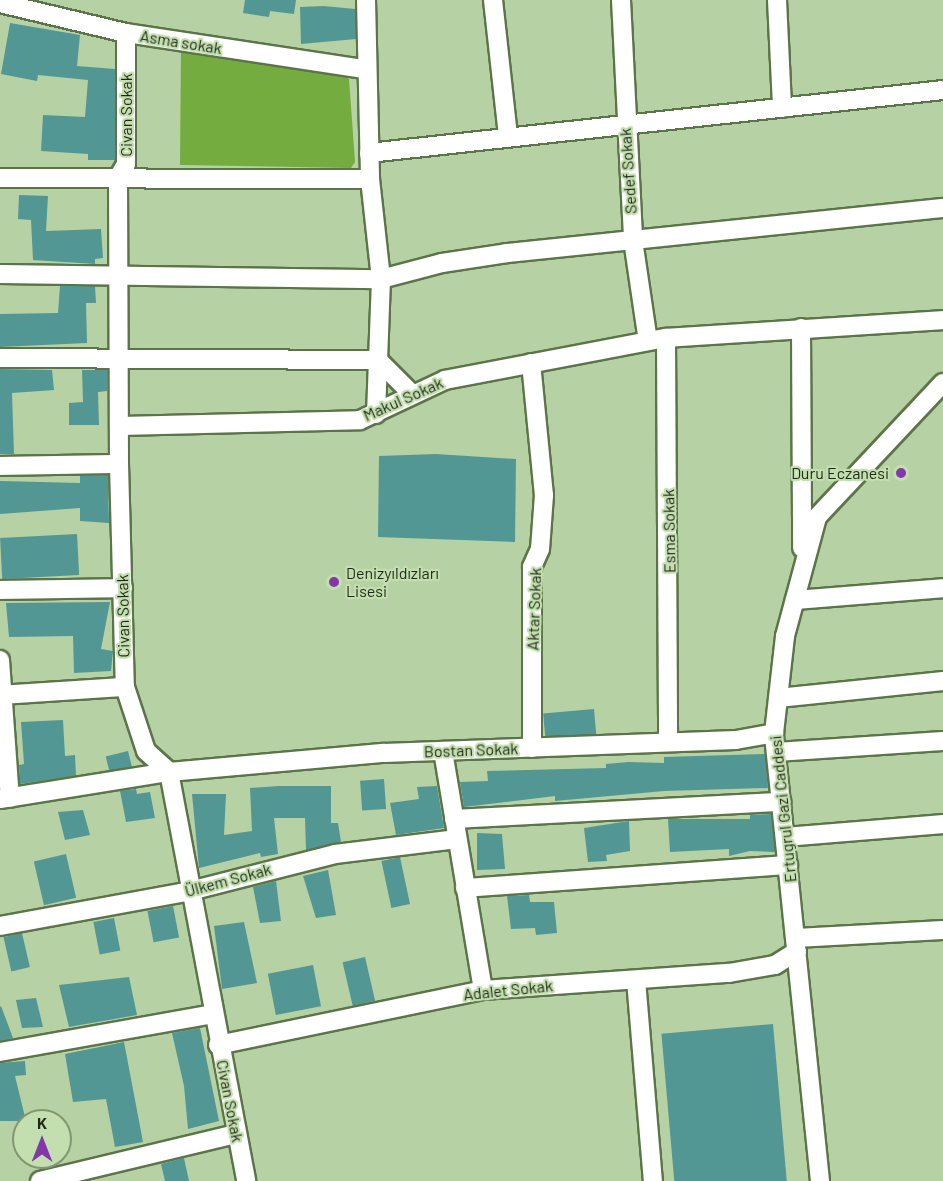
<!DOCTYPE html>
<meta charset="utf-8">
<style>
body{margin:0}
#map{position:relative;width:943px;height:1181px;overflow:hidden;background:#b6d1a3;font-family:Barlow,sans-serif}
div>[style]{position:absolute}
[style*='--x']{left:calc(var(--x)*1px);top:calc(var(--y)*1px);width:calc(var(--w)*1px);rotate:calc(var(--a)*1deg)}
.green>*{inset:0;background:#74ac3f}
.building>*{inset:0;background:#539795;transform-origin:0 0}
.roads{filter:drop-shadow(2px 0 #5c7449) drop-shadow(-2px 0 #5c7449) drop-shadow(0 2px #5c7449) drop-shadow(0 -2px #5c7449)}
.street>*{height:18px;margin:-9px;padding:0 9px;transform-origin:9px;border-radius:9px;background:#fff}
.dots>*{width:16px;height:16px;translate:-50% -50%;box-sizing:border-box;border:3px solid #c3deaf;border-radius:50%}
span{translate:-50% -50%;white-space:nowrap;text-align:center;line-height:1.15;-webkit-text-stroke:4.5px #c3deaf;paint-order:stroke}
.street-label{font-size:16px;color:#1f2917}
.poi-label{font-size:16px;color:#1f2917}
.right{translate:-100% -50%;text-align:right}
.left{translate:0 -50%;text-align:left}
.north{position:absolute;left:12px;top:1109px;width:60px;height:60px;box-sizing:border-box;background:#c3deaf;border:2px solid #819672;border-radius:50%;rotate:0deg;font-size:16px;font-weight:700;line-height:24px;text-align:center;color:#1f2917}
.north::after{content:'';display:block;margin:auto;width:21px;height:27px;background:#8337a9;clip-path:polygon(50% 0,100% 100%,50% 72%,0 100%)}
</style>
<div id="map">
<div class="green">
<i style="clip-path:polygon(181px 50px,345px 74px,349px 79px,355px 162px,351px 168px,180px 165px)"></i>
</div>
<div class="building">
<i style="clip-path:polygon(245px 0,296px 0,294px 14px,270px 11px,269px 17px,243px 13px)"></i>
<i style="clip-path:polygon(324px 6px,355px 9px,356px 39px,301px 44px,300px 7px)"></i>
<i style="clip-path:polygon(10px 23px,80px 35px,77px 66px,115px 69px,115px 160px,88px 160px,88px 154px,41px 151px,43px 115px,85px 117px,88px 80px,38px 75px,37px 81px,1px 74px)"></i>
<i style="clip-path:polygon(19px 195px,48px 196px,46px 231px,101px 229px,103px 258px,95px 259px,95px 264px,33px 260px,31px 220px,18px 219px)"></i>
<i style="clip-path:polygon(60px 286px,95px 286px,96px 303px,86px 303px,87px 343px,0 347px,0 314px,58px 313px)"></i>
<i style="clip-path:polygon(0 369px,52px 370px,54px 390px,12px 393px,14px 454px,0 454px)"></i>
<i style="clip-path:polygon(82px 370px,107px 370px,107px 391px,98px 392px,99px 425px,69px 425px,69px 403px,83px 402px)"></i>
<i style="clip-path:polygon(436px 454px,516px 459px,515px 542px,378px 537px,379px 456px)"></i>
<i style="clip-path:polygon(108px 475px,109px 523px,80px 521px,80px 508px,0 514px,0 481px,80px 483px,80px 476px)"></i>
<i style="left:77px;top:534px;width:41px;height:77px;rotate:87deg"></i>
<i style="clip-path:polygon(110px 602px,101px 649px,113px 651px,111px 671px,74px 673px,73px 636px,9px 637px,6px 603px)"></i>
<i style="left:594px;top:709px;width:25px;height:51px;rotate:85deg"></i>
<i style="clip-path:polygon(63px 720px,65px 756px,75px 755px,76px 776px,20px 784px,19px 765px,24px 764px,21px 722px)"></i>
<i style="left:128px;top:751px;width:16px;height:23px;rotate:76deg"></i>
<i style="clip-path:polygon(765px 754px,768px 788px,664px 791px,555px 801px,555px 796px,464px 807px,460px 782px,488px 781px,487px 771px,606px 768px,606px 764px,628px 762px,664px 763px,664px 757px)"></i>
<i style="left:384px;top:779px;width:30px;height:24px;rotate:86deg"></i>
<i style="clip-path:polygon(279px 786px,331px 786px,331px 823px,338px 823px,341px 842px,306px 850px,305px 818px,274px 818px,278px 854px,261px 857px,260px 853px,199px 868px,192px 794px,226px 794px,224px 835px,252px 831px,250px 788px)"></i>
<i style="clip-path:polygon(437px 786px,444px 828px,396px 835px,390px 803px,419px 799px,417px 787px)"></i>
<i style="clip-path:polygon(136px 789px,137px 794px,150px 792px,155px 818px,126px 822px,120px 791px)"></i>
<i style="clip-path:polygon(83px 810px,90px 835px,65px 840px,58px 812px)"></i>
<i style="clip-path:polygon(771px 814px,775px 852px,750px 851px,729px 856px,729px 849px,670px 852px,668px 819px,750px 819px,750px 815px)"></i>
<i style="clip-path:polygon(629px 821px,630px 851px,606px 855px,607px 861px,588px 862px,584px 828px)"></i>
<i style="clip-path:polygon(477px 833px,502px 834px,505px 869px,477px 870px)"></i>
<i style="left:66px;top:854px;width:45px;height:33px;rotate:77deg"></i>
<i style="left:400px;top:857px;width:48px;height:19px;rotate:78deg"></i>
<i style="clip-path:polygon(328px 870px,336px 915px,316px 918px,303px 876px)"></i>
<i style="clip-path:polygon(276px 881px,281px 921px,260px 923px,253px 887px)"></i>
<i style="clip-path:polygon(529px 895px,530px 902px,554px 902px,557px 933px,536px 935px,535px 928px,511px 929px,507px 896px)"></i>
<i style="left:173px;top:906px;width:32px;height:26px;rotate:79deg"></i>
<i style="left:114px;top:918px;width:33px;height:21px;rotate:79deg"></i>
<i style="clip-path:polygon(244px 922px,257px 983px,222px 989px,214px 926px)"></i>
<i style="left:22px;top:933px;width:35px;height:19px;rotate:77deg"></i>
<i style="left:365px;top:957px;width:45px;height:23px;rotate:77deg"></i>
<i style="left:313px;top:965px;width:42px;height:46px;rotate:79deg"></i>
<i style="clip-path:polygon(129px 977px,137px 1015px,69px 1027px,59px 985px)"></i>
<i style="clip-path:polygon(36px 998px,43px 1027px,22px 1028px,16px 1000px)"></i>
<i style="clip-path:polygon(1px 1006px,13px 1038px,0 1041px,0 1007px)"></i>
<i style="left:773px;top:1024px;width:158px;height:112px;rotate:85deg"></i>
<i style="clip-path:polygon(200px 1028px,219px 1121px,188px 1129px,184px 1086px,172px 1033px)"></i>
<i style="clip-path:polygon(124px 1042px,143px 1142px,115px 1147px,106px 1099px,73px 1102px,65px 1054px)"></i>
<i style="clip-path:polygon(25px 1061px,26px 1075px,15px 1076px,26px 1121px,0 1121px,0 1063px)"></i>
<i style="clip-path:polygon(184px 1158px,189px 1181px,165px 1181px,161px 1164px)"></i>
</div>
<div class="roads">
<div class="street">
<i style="--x:366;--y:0;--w:179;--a:88.7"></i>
<i style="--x:370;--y:179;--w:101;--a:83.7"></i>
<i style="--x:381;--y:279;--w:81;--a:92.1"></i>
<i style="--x:378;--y:360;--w:49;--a:45"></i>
<i style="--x:493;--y:0;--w:136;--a:83.7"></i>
<i style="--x:621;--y:0;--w:240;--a:87.1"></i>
<i style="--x:633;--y:240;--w:102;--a:81.6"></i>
<i style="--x:777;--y:0;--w:108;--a:87.3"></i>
<i style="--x:0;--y:3;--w:130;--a:13.4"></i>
<i style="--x:126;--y:33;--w:242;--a:8.6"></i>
<i style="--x:126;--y:33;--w:131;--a:90"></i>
<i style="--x:126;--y:164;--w:16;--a:120"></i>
<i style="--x:118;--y:178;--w:286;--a:89.8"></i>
<i style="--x:119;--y:464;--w:223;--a:88.5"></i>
<i style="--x:125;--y:687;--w:67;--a:71.8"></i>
<i style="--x:146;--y:751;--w:31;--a:42"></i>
<i style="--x:169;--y:772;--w:416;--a:79.3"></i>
<i style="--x:369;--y:153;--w:577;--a:-6.26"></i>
<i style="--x:0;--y:178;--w:370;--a:0.2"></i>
<i style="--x:0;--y:274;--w:381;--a:0.8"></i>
<i style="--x:381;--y:279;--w:63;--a:-14.7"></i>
<i style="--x:442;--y:263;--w:66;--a:-8.7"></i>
<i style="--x:507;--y:253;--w:438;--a:-5.9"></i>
<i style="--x:801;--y:328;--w:220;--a:89.7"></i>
<i style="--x:666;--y:338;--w:278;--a:-3.7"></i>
<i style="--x:0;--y:358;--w:378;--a:0.3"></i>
<i style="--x:378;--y:360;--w:54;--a:92.1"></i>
<i style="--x:531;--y:363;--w:133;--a:84.4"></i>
<i style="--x:544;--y:495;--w:54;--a:94.2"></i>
<i style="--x:540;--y:549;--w:20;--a:114"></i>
<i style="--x:532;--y:567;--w:181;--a:90"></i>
<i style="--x:119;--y:426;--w:241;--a:-1.4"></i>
<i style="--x:360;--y:420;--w:94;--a:-25.2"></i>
<i style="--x:445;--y:380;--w:225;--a:-10.8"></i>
<i style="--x:666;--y:338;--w:404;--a:89.7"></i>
<i style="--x:0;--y:466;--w:119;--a:-1"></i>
<i style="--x:0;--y:590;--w:123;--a:-0.9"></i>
<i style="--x:795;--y:600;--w:148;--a:-4.6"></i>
<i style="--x:0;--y:660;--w:138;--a:85.9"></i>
<i style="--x:0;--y:695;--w:125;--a:-3.7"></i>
<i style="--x:778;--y:698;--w:166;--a:-5.9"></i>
<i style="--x:443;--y:751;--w:242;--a:80.5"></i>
<i style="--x:776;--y:752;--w:167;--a:-3.8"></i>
<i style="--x:0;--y:799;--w:171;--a:-9.1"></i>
<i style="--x:169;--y:772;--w:216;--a:-5.1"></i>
<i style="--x:384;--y:753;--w:352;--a:-2.1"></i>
<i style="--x:736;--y:740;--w:39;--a:-10"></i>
<i style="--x:454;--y:819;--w:328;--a:-3"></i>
<i style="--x:785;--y:837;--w:159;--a:-4.7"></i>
<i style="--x:465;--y:888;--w:324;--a:-4.1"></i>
<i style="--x:0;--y:926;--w:193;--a:-10.4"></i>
<i style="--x:190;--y:891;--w:150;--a:-14.3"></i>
<i style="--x:335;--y:854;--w:123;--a:-7"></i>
<i style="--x:796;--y:938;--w:147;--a:-3.1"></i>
<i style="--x:636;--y:980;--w:202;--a:85.2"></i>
<i style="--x:218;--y:1045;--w:271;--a:-11.7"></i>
<i style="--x:483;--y:990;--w:247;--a:-4"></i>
<i style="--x:729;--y:973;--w:47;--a:-9.9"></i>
<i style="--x:775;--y:965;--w:26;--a:-32"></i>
<i style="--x:0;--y:1052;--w:216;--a:-10.1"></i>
<i style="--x:40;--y:1181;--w:202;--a:-13.5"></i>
<i style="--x:820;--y:1181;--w:450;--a:-95.9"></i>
<i style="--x:774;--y:733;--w:98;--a:-83.5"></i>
<i style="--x:785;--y:636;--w:123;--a:-74.9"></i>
<i style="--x:817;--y:517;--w:184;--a:-46.8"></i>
</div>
</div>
<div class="dots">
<i style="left:901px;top:473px;background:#8337a9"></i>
<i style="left:334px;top:582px;background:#8337a9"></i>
</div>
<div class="street-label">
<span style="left:181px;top:42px;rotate:9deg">Asma sokak</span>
<span style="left:126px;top:115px;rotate:-90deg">Civan Sokak</span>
<span style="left:628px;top:171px;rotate:-94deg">Sedef Sokak</span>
<span style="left:403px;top:399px;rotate:-24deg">Makul Sokak</span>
<span style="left:669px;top:531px;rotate:-91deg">Esma Sokak</span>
<span style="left:534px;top:609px;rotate:-88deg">Aktar Sokak</span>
<span style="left:123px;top:616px;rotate:-91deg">Civan Sokak</span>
<span style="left:471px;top:750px;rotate:-2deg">Bostan Sokak</span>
<span style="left:783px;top:809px;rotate:-96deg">Ertugrul Gazi Caddesi</span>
<span style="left:228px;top:880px;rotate:-15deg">Ülkem Sokak</span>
<span style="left:508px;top:990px;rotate:-6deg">Adalet Sokak</span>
<span style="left:230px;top:1101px;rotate:79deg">Civan Sokak</span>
</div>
<div class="poi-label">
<span class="right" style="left:889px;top:473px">Duru Eczanesi</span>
<span class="left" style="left:346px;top:582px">Denizyıldızları<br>Lisesi</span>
</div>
<div class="north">K</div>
</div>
